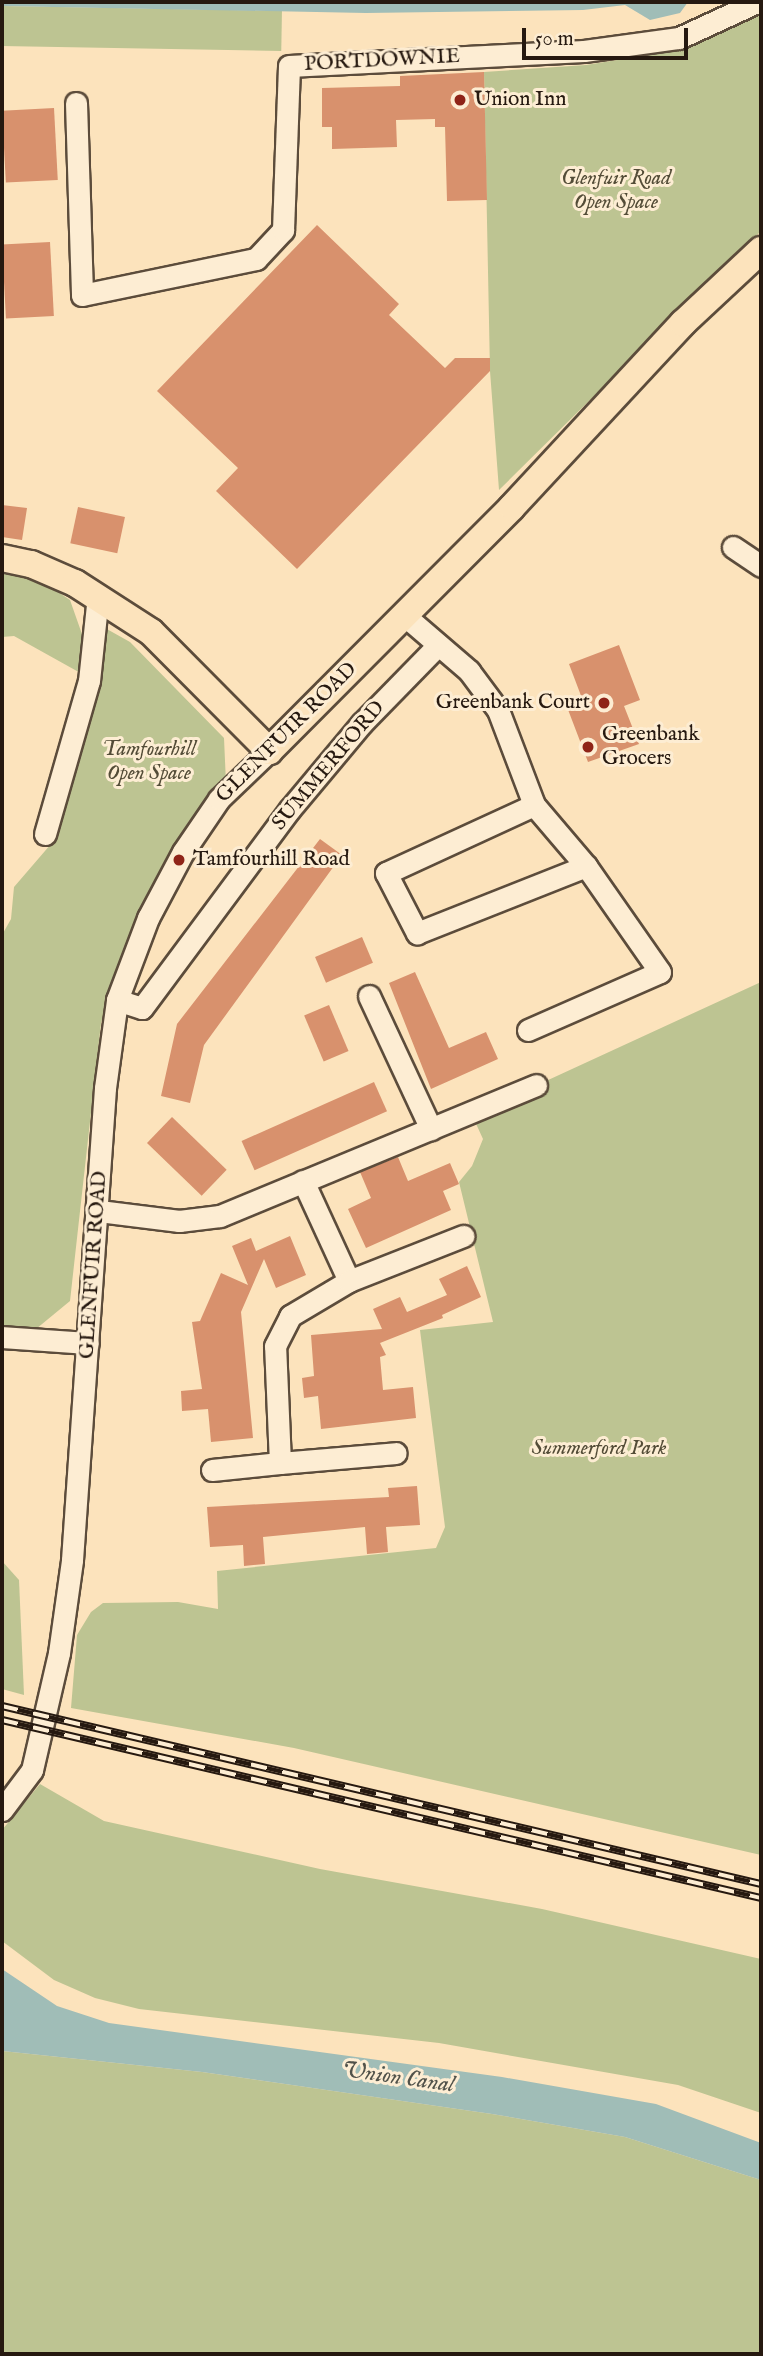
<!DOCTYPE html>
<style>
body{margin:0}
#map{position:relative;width:763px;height:2356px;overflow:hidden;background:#fce3bc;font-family:"IM FELL English",serif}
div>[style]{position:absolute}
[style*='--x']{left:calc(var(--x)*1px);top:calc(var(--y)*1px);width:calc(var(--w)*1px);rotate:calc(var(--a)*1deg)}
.green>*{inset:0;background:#bdc492;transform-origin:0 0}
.water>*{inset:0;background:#a0bdb7}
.building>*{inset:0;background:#d8916d;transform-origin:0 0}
.roads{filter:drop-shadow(2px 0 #5c4c3b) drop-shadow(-2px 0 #5c4c3b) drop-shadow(0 2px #5c4c3b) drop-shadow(0 -2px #5c4c3b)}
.minor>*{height:21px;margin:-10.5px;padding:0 10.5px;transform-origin:10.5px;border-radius:10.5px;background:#fdedd3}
.major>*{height:26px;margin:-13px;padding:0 13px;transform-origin:13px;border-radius:13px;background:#fce3bc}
.rail>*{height:8px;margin-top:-4px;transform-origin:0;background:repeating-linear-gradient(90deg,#fdedd3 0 16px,#261910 0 32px);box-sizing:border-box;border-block:2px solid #261910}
.dots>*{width:19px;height:19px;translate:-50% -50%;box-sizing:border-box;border:4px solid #fdedd3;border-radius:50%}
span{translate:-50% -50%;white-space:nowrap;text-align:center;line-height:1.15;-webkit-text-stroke:6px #fdedd3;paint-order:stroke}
.street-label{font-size:21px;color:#261910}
.poi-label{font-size:21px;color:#261910}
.left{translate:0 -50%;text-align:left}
.right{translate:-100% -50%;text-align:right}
.park-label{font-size:21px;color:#534c37;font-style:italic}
.water-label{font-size:23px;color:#51524a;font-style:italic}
.frame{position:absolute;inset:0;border:4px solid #261910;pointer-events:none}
.scale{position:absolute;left:522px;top:28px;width:166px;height:32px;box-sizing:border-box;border:4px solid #261910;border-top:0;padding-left:9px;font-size:21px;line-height:24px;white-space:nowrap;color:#261910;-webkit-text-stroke:5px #fdedd3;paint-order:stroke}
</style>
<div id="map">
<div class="green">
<i style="left:2px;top:6px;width:280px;height:40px;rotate:1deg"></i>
<i style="clip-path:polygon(761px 13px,761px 231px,499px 490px,490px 371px,484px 72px,586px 65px,654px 54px,701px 41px)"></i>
<i style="clip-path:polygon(2px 569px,40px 580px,70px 600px,83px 637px,84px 675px,14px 636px,2px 637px)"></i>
<i style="clip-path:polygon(105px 628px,130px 642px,224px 738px,226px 783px,189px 821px,146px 896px,101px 1023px,70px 1301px,36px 1329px,2px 1326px,2px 935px,11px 919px,14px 887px,51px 844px,82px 748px)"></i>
<i style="clip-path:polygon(761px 982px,761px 1855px,294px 1748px,71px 1708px,77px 1635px,91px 1612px,103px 1603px,178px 1602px,218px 1609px,217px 1571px,436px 1548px,445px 1527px,420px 1330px,493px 1322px,459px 1182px,472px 1166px,483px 1139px,472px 1115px)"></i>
<i style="clip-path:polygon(2px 1561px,19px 1580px,24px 1695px,2px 1689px)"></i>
<i style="clip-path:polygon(40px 1784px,104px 1821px,320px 1869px,542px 1909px,761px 1959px,761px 2113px,678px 2085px,439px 2043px,139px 2009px,95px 1998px,54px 1980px,2px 1941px,2px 1830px)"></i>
<i style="clip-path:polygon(2px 2051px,202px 2072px,492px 2114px,625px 2137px,761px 2180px,761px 2354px,2px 2354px)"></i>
</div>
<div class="water">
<i style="clip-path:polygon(2px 2px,688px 2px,680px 13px,650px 20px,625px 5px,583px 10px,366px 13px,2px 6px)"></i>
<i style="clip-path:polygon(2px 1969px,57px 2006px,109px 2023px,502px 2077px,656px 2104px,761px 2143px,761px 2180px,625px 2137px,492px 2114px,202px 2072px,2px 2051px)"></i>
</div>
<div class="building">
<i style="clip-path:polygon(484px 72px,487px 200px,447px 201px,445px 127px,435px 127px,435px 119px,396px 120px,397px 147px,332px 149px,332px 127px,322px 127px,322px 88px,400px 86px,400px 76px)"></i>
<i style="left:54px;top:108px;width:72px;height:52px;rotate:87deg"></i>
<i style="clip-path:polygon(317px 225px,399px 304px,389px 315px,445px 368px,455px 358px,490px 358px,490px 371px,297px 569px,216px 491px,238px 468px,157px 391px)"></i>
<i style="left:50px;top:242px;width:74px;height:48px;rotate:87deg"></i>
<i style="clip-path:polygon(2px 505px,27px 508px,22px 540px,2px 537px)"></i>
<i style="left:78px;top:507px;width:48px;height:37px;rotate:12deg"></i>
<i style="clip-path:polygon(619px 645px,640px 700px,624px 706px,639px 744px,588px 762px,567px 707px,583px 701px,569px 664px)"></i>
<i style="clip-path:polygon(320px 839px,342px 855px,204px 1045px,190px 1103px,161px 1096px,177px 1024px)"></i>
<i style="left:362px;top:937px;width:28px;height:51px;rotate:67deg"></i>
<i style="clip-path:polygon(415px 972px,449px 1048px,486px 1032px,498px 1059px,431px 1089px,389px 983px)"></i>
<i style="left:329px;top:1005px;width:50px;height:27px;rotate:67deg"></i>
<i style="left:374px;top:1082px;width:32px;height:145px;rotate:66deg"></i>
<i style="left:172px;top:1117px;width:76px;height:36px;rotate:44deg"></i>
<i style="clip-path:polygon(398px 1157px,408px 1181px,450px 1163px,459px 1184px,443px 1191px,451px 1210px,366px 1248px,348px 1209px,371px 1198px,360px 1172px)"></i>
<i style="clip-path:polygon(290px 1236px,306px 1275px,276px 1288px,264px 1259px,241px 1312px,253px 1438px,211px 1442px,208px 1409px,182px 1411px,181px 1391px,202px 1389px,192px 1322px,200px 1321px,221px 1273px,248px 1285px,232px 1246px,251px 1238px,256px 1251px)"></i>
<i style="clip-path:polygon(467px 1266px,481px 1297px,442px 1315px,443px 1318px,380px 1343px,386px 1355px,380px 1357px,383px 1390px,413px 1387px,416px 1418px,321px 1429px,318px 1396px,304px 1398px,302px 1378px,314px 1376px,311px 1335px,382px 1329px,373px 1309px,400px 1297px,407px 1312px,447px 1295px,439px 1279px)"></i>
<i style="clip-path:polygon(417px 1486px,420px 1525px,386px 1527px,388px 1552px,367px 1554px,365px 1527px,263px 1537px,265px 1564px,244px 1566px,243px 1545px,210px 1547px,207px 1507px,389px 1497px,388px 1488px)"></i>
</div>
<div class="roads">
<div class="minor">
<i style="--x:76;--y:103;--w:192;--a:88.2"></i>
<i style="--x:82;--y:295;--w:178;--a:-11.7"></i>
<i style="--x:256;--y:259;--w:40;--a:-47"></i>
<i style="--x:283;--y:230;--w:164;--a:-87.9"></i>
<i style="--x:289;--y:66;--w:295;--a:-2.9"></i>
<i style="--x:584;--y:51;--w:96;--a:-7.8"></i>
<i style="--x:679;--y:38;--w:86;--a:-24.8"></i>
<i style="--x:733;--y:547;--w:34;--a:34"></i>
<i style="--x:404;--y:615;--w:86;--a:40.7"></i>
<i style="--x:469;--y:671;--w:49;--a:53.4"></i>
<i style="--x:498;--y:710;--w:102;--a:69.2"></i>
<i style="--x:534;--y:805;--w:163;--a:155.3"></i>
<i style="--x:386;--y:873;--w:68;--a:62.7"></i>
<i style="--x:417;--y:933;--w:182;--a:-21.6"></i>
<i style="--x:45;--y:834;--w:159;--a:-74"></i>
<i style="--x:89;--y:681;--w:86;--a:-84"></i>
<i style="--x:369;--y:996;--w:147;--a:65"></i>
<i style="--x:117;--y:1000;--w:26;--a:18"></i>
<i style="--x:142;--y:1008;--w:248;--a:-53.4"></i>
<i style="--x:290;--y:809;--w:112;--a:-50.1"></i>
<i style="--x:362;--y:723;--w:109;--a:-45.7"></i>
<i style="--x:528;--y:1030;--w:144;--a:-23.7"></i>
<i style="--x:660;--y:972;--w:129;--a:-124.9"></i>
<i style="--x:586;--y:866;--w:80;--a:-130.4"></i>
<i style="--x:303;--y:1181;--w:110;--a:65.3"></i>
<i style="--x:99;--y:1211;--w:81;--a:7.1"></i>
<i style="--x:179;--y:1221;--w:41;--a:-7"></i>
<i style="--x:220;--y:1216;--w:342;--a:-22.5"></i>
<i style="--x:2;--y:1337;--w:86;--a:4"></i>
<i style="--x:280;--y:1463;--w:116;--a:-4.9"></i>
<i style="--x:212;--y:1470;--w:68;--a:-5.9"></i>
<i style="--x:280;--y:1463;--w:117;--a:-92.4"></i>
<i style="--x:275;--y:1346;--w:34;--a:-63"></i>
<i style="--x:290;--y:1316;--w:69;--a:-30.7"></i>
<i style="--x:349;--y:1281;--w:123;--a:-21.5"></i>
<i style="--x:2;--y:1810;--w:50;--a:-53.1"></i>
<i style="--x:32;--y:1770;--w:120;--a:-77"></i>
<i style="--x:59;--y:1653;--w:94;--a:-82"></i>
<i style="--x:72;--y:1560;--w:473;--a:-86"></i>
<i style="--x:105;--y:1088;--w:89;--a:-82.2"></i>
<i style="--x:117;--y:1000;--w:88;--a:-69.3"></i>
<i style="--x:148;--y:918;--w:75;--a:-62.1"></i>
<i style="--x:183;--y:852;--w:64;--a:-55.8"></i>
<i style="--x:219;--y:799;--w:69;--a:-43.8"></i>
</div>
<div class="major">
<i style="--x:2;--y:558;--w:30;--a:12"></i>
<i style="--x:31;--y:564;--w:48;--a:23.4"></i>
<i style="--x:75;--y:583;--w:90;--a:32.8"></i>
<i style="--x:151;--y:632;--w:168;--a:45.2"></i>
<i style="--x:269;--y:751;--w:344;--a:-45.1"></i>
<i style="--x:512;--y:507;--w:251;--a:-47.1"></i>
<i style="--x:683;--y:323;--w:107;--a:-43.1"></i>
</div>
</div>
<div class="rail">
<i style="--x:2;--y:1706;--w:780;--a:13.2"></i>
<i style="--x:2;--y:1720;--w:780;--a:13.2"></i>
</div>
<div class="dots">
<i style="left:460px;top:100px;background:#8f2418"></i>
<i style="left:604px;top:703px;background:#8f2418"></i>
<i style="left:588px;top:747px;background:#8f2418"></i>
<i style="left:179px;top:860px;background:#8f2418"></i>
</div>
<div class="street-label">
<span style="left:382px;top:61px;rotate:-3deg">PORTDOWNIE</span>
<span style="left:287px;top:733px;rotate:-45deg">GLENFUIR ROAD</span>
<span style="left:329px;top:766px;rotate:-50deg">SUMMERFORD</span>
<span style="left:94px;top:1265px;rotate:-86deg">GLENFUIR ROAD</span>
</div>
<div class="poi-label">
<span class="left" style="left:474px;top:100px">Union Inn</span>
<span class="right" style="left:590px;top:703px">Greenbank Court</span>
<span class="left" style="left:602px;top:747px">Greenbank<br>Grocers</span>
<span class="left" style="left:193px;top:860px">Tamfourhill Road</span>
</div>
<div class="park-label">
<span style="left:616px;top:191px">Glenfuir Road<br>Open Space</span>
<span style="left:149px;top:762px">Tamfourhill<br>Open Space</span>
<span style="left:599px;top:1449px">Summerford Park</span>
</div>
<div class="water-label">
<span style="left:398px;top:2078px;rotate:8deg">Union Canal</span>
</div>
<div class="frame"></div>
<div class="scale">50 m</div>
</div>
